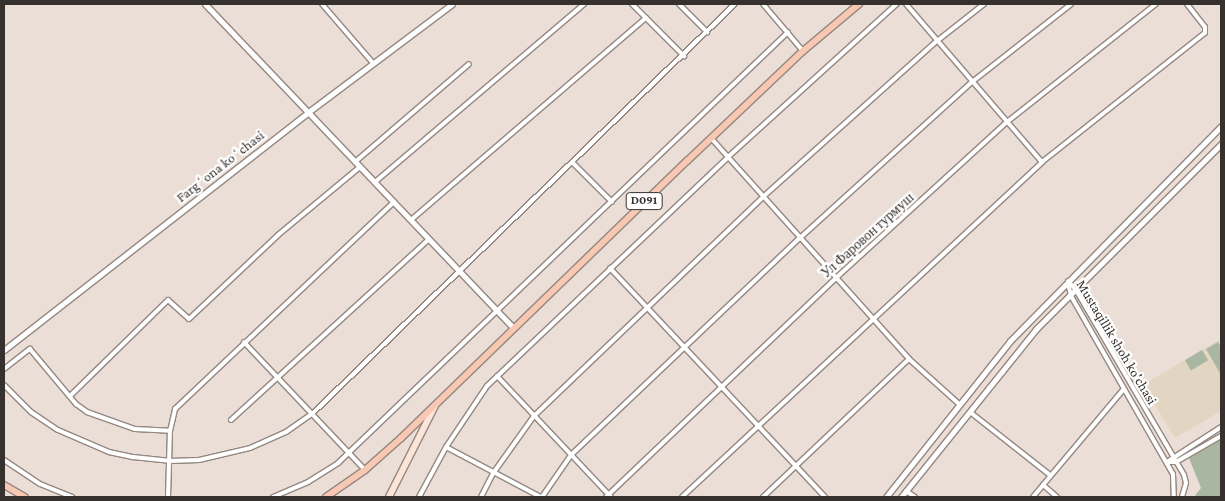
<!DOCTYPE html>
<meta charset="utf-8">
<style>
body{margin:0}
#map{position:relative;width:1225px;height:501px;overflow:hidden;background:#ebded7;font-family:"Crimson Pro",serif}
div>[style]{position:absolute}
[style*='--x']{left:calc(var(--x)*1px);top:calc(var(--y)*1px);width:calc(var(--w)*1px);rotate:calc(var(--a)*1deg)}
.education>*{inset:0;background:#e2d5c2}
.green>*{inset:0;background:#a9b6a1;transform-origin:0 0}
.roads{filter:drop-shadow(1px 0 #948881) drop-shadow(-1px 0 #948881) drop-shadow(0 1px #948881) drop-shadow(0 -1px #948881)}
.minor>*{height:4px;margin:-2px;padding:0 2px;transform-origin:2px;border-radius:2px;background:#fff}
.tertiary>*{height:5px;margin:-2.5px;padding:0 2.5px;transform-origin:2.5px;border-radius:2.5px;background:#fff}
.secondary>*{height:5.5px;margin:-2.75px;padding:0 2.75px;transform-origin:2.75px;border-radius:2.75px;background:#fce4d9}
.primary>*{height:6px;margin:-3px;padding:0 3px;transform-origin:3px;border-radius:3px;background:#f8c8b3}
span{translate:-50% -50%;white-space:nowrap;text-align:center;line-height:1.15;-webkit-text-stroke:4.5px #fff;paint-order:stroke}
.shield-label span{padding:1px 4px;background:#fff;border:1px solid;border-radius:4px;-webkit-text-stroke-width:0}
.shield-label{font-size:12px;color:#36312e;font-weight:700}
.street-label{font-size:14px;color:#36312e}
.frame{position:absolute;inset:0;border:5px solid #36312e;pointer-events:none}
</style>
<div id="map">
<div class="education">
<i style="clip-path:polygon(1219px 340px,1221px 411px,1175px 438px,1143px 385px)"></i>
</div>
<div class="green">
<i style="clip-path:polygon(1218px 342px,1221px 347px,1221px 375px,1206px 349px)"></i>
<i style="left:1202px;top:350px;width:12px;height:20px;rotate:59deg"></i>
<i style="clip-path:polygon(1221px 439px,1221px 497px,1194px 497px,1201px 488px,1189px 458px)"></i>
</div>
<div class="roads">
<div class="minor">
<i style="--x:322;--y:4;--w:78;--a:49.2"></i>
<i style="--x:632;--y:4;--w:74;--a:45"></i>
<i style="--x:679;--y:4;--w:40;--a:45"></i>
<i style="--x:763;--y:4;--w:62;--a:49.6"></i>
<i style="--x:906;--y:4;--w:208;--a:49.3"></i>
<i style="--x:711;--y:138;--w:297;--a:48.1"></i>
<i style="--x:909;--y:359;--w:67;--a:42"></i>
<i style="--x:355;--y:162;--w:150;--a:-40.7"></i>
<i style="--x:573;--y:163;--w:55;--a:45"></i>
<i style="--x:375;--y:182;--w:275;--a:-40.4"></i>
<i style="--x:411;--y:220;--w:310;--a:-40.7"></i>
<i style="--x:610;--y:268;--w:314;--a:46.8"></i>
<i style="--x:1068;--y:281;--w:12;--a:48"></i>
<i style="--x:1076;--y:290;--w:214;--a:59.7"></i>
<i style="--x:1184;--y:475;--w:8;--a:76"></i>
<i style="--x:1186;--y:483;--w:15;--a:106"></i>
<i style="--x:1068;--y:283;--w:13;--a:77"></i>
<i style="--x:1071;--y:296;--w:205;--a:60.2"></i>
<i style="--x:1173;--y:474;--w:23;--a:88"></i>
<i style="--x:244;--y:342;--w:176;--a:46.6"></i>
<i style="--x:4;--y:369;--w:33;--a:-38"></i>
<i style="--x:30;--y:349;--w:72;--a:50.1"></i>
<i style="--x:76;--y:404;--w:14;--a:36"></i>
<i style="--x:87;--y:412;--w:51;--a:19.5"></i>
<i style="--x:135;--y:429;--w:35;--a:3"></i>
<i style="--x:497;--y:376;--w:166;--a:46.7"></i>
<i style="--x:4;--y:385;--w:38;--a:45"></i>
<i style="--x:31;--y:412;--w:32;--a:34"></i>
<i style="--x:58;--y:430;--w:56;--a:23.3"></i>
<i style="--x:109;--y:452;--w:25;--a:12"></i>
<i style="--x:133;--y:457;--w:36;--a:6"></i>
<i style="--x:169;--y:461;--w:30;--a:-2"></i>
<i style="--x:199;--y:460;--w:52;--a:-13.2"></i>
<i style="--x:250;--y:448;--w:39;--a:-24"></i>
<i style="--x:286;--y:432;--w:32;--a:-35"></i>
<i style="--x:312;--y:414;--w:589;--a:-44.11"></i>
<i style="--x:71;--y:395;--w:136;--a:-44.4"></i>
<i style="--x:168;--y:300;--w:28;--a:42"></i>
<i style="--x:189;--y:319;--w:122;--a:-43.3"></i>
<i style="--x:278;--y:235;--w:107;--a:-39.7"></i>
<i style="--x:970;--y:412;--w:102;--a:38.2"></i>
<i style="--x:231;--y:420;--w:268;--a:-42.4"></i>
<i style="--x:446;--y:447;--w:107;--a:27.8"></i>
<i style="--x:4;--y:460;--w:43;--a:33.7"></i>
<i style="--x:40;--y:484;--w:35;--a:22"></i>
<i style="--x:1167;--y:462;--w:64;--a:-32.9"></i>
<i style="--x:1167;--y:462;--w:9;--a:0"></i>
<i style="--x:1176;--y:462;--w:52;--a:-30"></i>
<i style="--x:906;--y:491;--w:11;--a:34"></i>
<i style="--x:168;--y:497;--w:66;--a:-88.3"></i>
<i style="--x:170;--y:431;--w:23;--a:-77"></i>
<i style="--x:175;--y:409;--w:301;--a:-43.4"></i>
<i style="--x:273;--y:497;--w:38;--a:-23"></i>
<i style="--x:308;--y:482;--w:36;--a:-32"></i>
<i style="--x:338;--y:463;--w:623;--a:-43.76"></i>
<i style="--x:419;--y:497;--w:57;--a:-61.6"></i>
<i style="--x:446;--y:447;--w:73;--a:-56.1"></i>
<i style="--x:487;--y:386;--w:332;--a:-43.5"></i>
<i style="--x:728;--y:157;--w:228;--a:-42.2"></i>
<i style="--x:481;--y:497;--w:28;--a:-63"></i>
<i style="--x:494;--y:472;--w:69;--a:-54.5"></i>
<i style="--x:534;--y:416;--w:318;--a:-43.7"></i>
<i style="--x:764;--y:196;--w:232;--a:-41.9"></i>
<i style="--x:937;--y:41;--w:60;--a:-38.2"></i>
<i style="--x:542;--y:497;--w:51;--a:-55.4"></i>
<i style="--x:571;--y:455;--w:317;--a:-43.5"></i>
<i style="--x:801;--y:237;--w:231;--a:-42.2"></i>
<i style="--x:972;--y:82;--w:126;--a:-38.2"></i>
<i style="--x:606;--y:497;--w:319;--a:-43.6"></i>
<i style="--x:837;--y:277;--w:230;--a:-42.4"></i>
<i style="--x:1007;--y:122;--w:190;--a:-38.4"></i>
<i style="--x:682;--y:497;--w:492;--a:-42.9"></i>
<i style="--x:1042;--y:162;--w:208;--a:-38.4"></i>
<i style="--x:1205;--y:33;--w:6;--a:-90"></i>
<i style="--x:1205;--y:27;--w:29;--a:-128"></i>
<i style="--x:763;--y:497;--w:201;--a:-43.4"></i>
<i style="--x:1033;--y:497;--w:16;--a:-50"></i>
<i style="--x:1057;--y:497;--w:18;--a:-139"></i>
<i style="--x:1043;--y:485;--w:124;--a:-49.9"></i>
</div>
<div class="tertiary">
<i style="--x:205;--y:4;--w:446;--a:46.4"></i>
<i style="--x:4;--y:350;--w:385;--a:-38"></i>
<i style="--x:307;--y:113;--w:181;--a:-36.9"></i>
<i style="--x:886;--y:497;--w:199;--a:-51.5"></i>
<i style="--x:1010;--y:341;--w:301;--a:-45.5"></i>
<i style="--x:901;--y:497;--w:216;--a:-51.2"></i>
<i style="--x:1036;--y:329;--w:262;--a:-45"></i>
</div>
<div class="secondary">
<i style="--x:389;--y:497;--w:102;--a:-63.2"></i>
</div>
<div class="primary">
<i style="--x:4;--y:485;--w:24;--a:30"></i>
<i style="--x:326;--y:497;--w:47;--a:-34.7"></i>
<i style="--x:365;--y:470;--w:48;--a:-41.6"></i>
<i style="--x:401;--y:438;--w:398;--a:-44.1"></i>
<i style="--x:687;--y:161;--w:160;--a:-43.5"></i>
<i style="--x:803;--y:51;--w:73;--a:-40"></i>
</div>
</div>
<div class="shield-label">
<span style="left:644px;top:201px">D091</span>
</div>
<div class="street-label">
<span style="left:220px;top:166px;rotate:-38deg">Fargʻona koʻchasi</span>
<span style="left:867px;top:235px;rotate:-42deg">Ул Фаровон турмуш</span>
<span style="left:1117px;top:342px;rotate:59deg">Mustaqillik shoh ko'chasi</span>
</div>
<div class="frame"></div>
</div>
